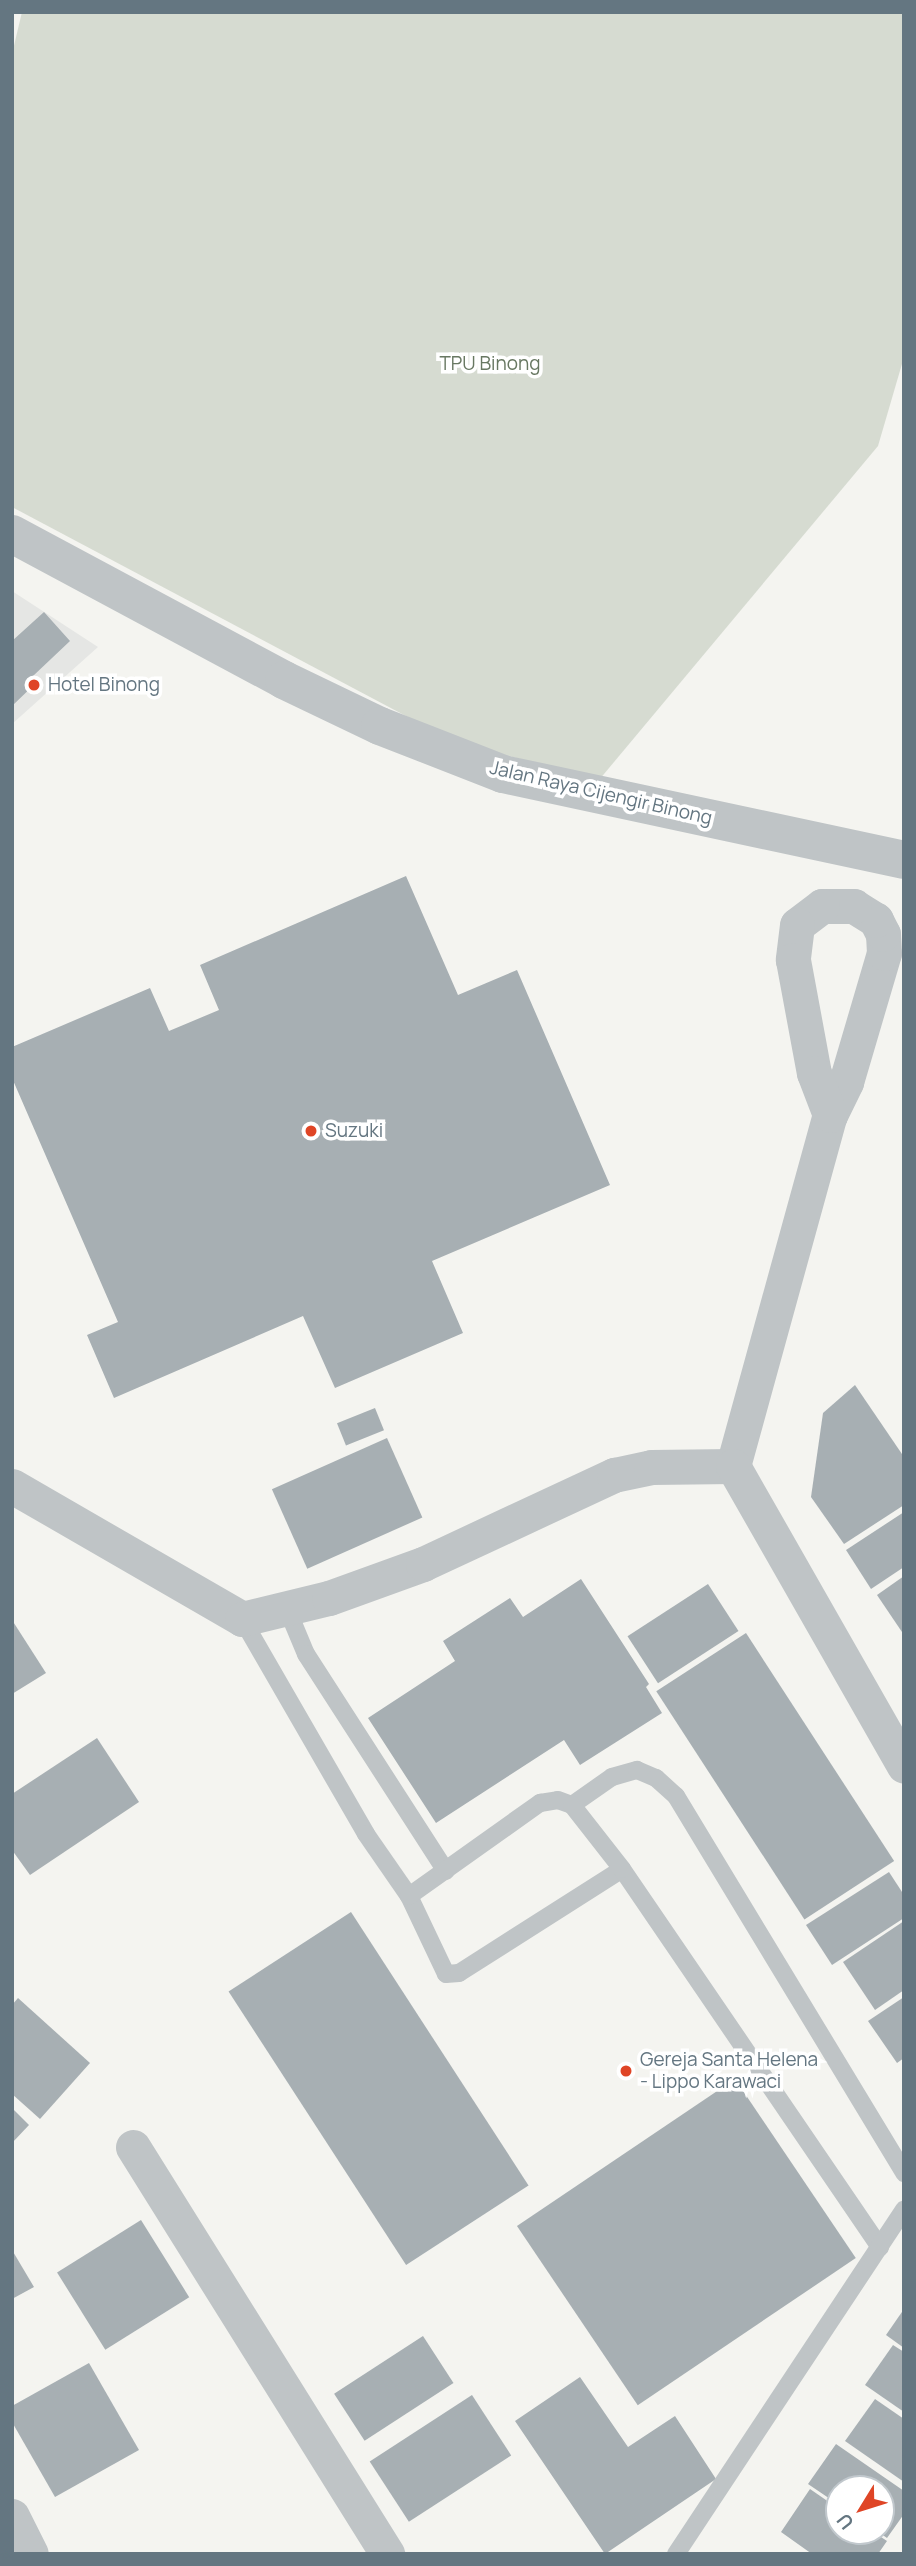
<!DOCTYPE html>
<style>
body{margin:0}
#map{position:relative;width:916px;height:2566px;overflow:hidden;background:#f4f4f0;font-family:Manrope,sans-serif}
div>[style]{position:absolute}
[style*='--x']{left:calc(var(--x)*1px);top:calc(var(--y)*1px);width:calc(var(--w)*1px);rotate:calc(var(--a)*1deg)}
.built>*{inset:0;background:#e5e6e4}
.green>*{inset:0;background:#d6dbd1}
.building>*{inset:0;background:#a7afb3;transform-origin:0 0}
.service>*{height:18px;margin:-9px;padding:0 9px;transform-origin:9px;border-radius:9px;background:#bfc4c6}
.minor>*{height:35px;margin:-17.5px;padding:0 17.5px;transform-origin:17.5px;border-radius:17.5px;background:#bfc4c6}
.tertiary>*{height:38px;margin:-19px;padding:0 19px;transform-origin:19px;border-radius:19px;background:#bfc4c6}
.dots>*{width:19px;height:19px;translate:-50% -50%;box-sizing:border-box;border:4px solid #fff;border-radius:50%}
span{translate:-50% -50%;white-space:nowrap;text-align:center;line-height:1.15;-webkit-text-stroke:7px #fff;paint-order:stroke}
.park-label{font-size:19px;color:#687862}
.poi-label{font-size:19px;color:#647681}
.left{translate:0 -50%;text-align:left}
.street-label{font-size:19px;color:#647681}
.frame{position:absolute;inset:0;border:14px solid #647681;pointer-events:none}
.north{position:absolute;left:825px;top:2475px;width:70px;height:70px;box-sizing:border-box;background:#fff;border:2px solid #c1c8cd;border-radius:50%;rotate:232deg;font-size:19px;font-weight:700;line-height:28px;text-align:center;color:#647681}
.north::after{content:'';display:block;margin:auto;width:24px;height:32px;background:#df4526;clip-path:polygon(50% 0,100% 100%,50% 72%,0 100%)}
</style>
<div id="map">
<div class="built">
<i style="clip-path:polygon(12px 591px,98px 647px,12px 724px)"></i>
</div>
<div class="green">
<i style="clip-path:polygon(22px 12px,904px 12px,904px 357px,878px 446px,599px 780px,453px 741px,12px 507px,12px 54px)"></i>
</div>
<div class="building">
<i style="clip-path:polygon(44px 612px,70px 641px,33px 676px,38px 681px,12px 706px,12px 641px)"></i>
<i style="clip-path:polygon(406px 876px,458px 995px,517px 970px,610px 1185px,432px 1261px,463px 1333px,335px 1388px,303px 1316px,114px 1398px,87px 1335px,118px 1322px,12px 1078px,12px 1047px,150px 988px,169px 1031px,219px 1010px,200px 965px)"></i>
<i style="clip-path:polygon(855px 1385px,904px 1457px,904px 1505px,844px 1544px,811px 1497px,823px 1413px)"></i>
<i style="left:375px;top:1408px;width:24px;height:41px;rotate:68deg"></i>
<i style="left:387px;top:1438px;width:87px;height:126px;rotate:66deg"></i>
<i style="clip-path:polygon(904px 1512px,904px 1567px,871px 1589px,846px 1550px)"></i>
<i style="clip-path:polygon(904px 1576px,904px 1635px,877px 1595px)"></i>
<i style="clip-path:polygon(581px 1579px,649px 1684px,646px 1687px,662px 1713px,580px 1765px,564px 1740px,436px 1823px,368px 1718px,455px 1661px,443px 1641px,510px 1598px,523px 1617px)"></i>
<i style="left:708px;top:1584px;width:56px;height:96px;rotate:57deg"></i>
<i style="clip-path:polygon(12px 1620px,46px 1673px,12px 1694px)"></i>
<i style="left:746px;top:1633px;width:272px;height:107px;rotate:57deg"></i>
<i style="clip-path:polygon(97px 1738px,139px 1802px,30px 1875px,12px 1850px,12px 1794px)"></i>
<i style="clip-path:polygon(889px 1872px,904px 1895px,904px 1918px,832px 1965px,806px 1925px)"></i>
<i style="left:351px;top:1912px;width:326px;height:146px;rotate:57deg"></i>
<i style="clip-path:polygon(904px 1921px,904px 1990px,875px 2010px,843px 1962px)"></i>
<i style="clip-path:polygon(904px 1997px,904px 2058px,897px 2063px,868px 2021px)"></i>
<i style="clip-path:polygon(18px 1998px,90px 2063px,40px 2119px,12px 2094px,12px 2005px)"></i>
<i style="left:735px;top:2079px;width:216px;height:263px;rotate:56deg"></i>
<i style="clip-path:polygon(12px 2108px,29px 2125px,12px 2143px)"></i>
<i style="left:141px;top:2220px;width:91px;height:99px;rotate:58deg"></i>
<i style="clip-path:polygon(12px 2250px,34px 2287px,12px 2299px)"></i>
<i style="clip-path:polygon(904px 2309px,904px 2348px,886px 2335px)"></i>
<i style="left:423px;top:2336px;width:56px;height:106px;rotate:57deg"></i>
<i style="clip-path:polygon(893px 2345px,904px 2352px,904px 2412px,865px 2385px)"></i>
<i style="clip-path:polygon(89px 2363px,139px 2450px,55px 2497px,12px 2422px,12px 2406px)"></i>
<i style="clip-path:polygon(580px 2377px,628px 2447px,675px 2416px,716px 2479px,605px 2554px,515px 2421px)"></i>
<i style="left:472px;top:2395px;width:72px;height:122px;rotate:57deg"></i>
<i style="clip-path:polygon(875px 2399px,904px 2419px,904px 2482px,845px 2441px)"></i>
<i style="clip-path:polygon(836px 2444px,904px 2491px,904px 2514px,887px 2538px,877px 2531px,881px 2531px,881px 2489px,839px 2489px,839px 2505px,808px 2484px)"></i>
<i style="clip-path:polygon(810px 2489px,839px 2509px,839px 2531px,872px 2531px,887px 2541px,878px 2554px,812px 2554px,781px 2532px)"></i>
</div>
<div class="service">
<i style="--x:288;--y:1611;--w:47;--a:67.3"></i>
<i style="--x:306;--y:1654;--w:258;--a:57.2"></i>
<i style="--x:242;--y:1619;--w:248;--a:60"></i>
<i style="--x:366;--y:1834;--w:75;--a:55.3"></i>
<i style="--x:409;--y:1896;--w:86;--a:64.6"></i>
<i style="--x:446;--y:1974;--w:13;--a:-4"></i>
<i style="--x:459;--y:1973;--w:193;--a:-32.5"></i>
<i style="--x:622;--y:1869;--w:458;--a:55.7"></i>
<i style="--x:572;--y:1805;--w:49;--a:-35"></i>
<i style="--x:612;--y:1777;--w:26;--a:-16"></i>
<i style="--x:637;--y:1770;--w:21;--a:23"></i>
<i style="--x:656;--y:1778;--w:27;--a:42"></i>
<i style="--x:676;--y:1796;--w:441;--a:58.8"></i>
<i style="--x:409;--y:1896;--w:161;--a:-35.4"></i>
<i style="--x:540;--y:1803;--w:18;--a:-9"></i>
<i style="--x:558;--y:1800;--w:15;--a:20"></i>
<i style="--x:572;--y:1805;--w:81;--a:52"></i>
<i style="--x:676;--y:2554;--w:413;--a:-56.5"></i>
</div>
<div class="minor">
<i style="--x:733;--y:1466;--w:364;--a:-74.6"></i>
<i style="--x:830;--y:1115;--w:37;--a:-64"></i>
<i style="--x:846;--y:1082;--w:134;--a:-73.6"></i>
<i style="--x:884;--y:953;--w:19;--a:-93"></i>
<i style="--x:883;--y:934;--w:16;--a:-117"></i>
<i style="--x:876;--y:920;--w:26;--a:-148"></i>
<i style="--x:854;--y:906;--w:32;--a:180"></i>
<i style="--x:822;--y:906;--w:31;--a:143"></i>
<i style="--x:797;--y:925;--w:35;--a:97"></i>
<i style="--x:793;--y:960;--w:115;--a:79.5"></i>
<i style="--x:814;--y:1073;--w:45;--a:69.1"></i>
<i style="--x:12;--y:1486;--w:266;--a:30"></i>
<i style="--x:242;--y:1619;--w:89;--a:-13.6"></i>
<i style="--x:329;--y:1598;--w:100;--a:-19.9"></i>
<i style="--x:423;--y:1564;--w:211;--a:-25"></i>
<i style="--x:614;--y:1475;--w:38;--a:-12"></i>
<i style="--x:651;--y:1467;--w:82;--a:-0.7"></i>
<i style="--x:733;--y:1466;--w:345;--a:60.3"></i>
<i style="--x:133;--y:2147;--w:480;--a:58"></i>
<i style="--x:12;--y:2516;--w:42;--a:63.4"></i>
</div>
<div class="tertiary">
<i style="--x:12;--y:534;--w:309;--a:28.2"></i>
<i style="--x:284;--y:680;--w:106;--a:25.6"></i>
<i style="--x:380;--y:726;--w:132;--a:21.3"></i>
<i style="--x:503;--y:774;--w:410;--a:12.1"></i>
</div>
<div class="dots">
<i style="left:34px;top:685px;background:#df4526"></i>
<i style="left:311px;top:1131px;background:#df4526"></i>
<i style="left:626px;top:2071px;background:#df4526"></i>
</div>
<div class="park-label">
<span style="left:490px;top:364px">TPU Binong</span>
</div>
<div class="poi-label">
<span class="left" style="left:48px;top:685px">Hotel Binong</span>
<span class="left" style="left:325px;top:1131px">Suzuki</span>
<span class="left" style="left:640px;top:2071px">Gereja Santa Helena<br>- Lippo Karawaci</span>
</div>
<div class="street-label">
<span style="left:601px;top:793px;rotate:13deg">Jalan Raya Cijengir Binong</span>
</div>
<div class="frame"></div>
<div class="north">U</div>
</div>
